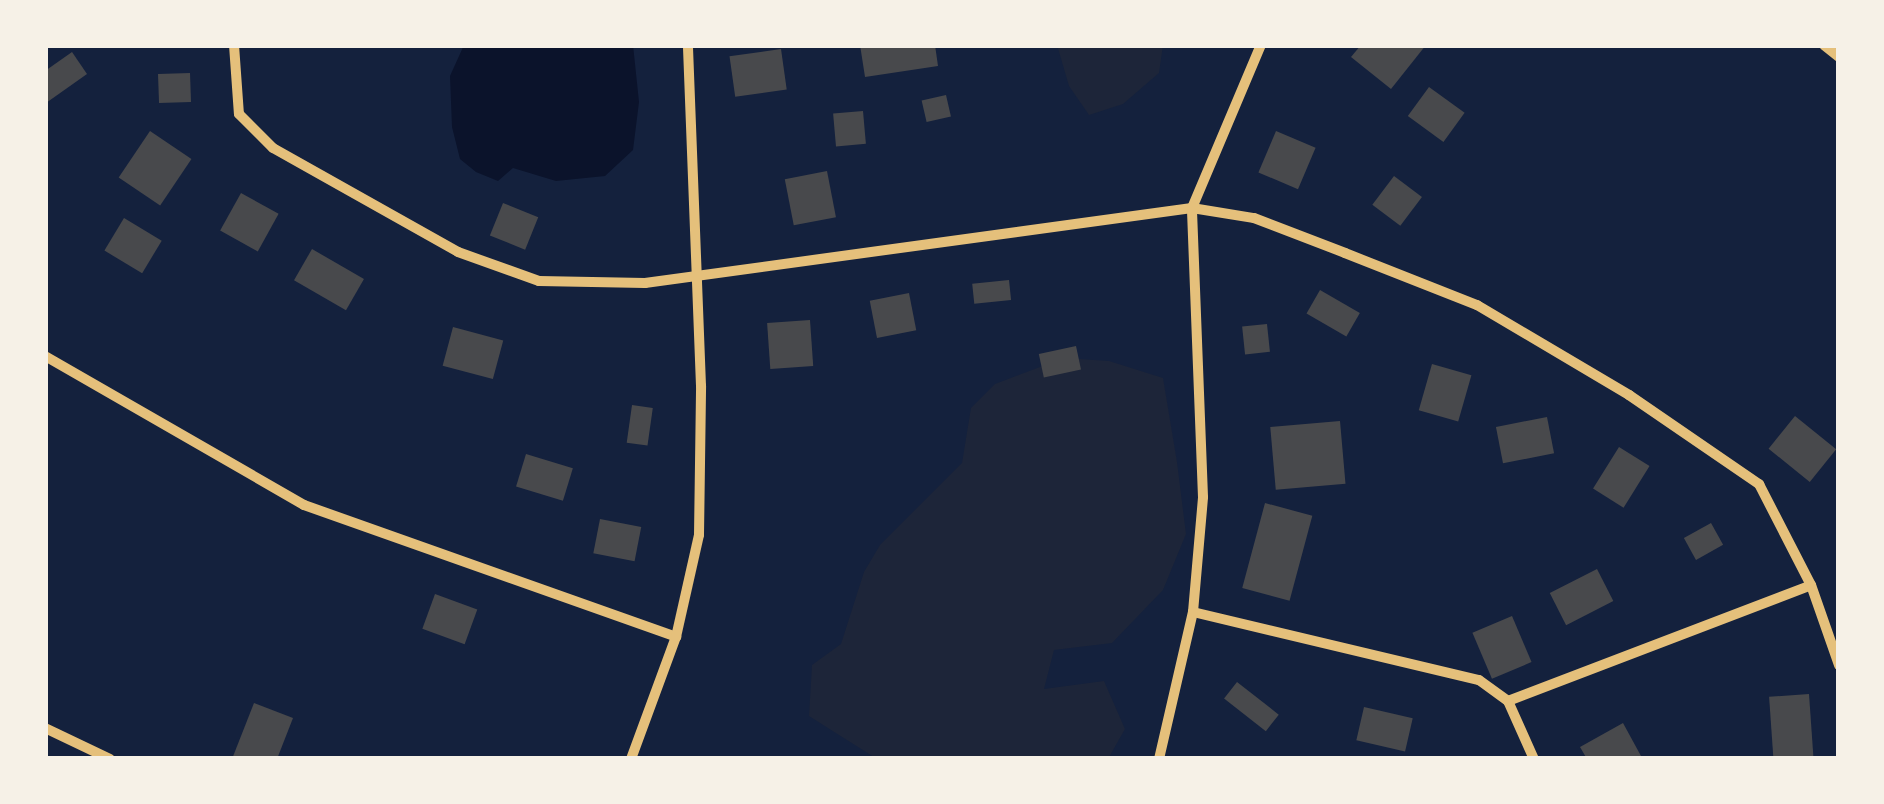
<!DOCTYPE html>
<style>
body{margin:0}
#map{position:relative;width:1884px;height:804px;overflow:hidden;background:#14213d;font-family:Helvetica,sans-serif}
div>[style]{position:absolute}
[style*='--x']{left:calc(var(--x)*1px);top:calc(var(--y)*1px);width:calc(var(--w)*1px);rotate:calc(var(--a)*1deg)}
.green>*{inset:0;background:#1d2539}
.water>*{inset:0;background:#0b132b}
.building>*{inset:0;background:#48494c;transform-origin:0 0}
.minor>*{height:10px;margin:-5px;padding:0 5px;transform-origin:5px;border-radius:5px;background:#e5c07b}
span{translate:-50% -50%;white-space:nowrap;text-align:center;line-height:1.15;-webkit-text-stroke:10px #f6f1e7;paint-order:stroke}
.frame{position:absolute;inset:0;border:48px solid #f6f1e7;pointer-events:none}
</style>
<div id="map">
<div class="green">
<i style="clip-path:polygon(1057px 45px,1163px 45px,1159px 73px,1123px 104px,1089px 115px,1069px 86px)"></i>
<i style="clip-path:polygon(1064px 358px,1109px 361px,1163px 378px,1177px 462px,1186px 534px,1163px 590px,1112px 643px,1054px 650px,1044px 689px,1104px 681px,1125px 729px,1108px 759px,877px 759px,809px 716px,812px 665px,841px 644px,864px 572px,880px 545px,962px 463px,971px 408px,995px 384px)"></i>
</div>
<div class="water">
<i style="clip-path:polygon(464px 45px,633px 45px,639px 102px,633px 150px,605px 176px,556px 181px,513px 168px,498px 181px,476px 172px,460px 159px,452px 127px,450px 76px)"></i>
</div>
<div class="building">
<i style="clip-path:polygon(860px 45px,935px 45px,938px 66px,865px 77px)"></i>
<i style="clip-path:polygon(1361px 45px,1426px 45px,1391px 89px,1351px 57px)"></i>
<i style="left:781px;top:49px;width:41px;height:52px;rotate:82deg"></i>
<i style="clip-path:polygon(72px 52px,87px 74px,46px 103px,45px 71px)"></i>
<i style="left:190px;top:73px;width:29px;height:32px;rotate:88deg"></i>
<i style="left:1429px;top:87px;width:44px;height:36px;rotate:36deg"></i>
<i style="left:946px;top:95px;width:22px;height:25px;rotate:77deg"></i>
<i style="left:863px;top:111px;width:33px;height:30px;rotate:85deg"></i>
<i style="left:150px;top:131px;width:50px;height:56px;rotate:34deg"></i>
<i style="left:1276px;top:131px;width:43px;height:45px;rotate:23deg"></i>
<i style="left:827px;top:171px;width:47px;height:43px;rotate:79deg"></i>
<i style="left:1394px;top:176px;width:35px;height:36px;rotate:37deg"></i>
<i style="left:241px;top:193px;width:43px;height:43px;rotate:29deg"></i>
<i style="left:503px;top:203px;width:38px;height:35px;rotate:22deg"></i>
<i style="left:124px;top:218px;width:44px;height:38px;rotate:31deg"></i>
<i style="left:312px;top:249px;width:60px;height:36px;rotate:30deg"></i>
<i style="left:1009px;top:280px;width:20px;height:37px;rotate:84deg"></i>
<i style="left:1320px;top:290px;width:46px;height:27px;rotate:30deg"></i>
<i style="left:909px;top:293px;width:38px;height:40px;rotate:79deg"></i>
<i style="left:810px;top:320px;width:46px;height:43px;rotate:86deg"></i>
<i style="left:1267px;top:324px;width:28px;height:25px;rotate:84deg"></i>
<i style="left:453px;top:327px;width:52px;height:40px;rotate:15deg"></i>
<i style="left:1076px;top:346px;width:24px;height:38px;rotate:78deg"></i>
<i style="left:1432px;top:364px;width:41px;height:48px;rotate:16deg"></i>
<i style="left:632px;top:405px;width:21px;height:38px;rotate:8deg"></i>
<i style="left:1795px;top:416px;width:53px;height:42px;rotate:39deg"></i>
<i style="left:1547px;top:417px;width:37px;height:52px;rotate:79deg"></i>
<i style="left:1340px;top:421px;width:63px;height:70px;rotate:85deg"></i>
<i style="left:1619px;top:447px;width:36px;height:49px;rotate:32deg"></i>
<i style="left:526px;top:454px;width:49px;height:34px;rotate:17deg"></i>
<i style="left:1265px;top:503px;width:49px;height:88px;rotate:15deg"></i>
<i style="left:600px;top:519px;width:42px;height:35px;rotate:11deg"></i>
<i style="left:1711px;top:523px;width:25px;height:31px;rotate:61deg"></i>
<i style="left:1597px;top:569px;width:36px;height:53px;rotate:63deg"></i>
<i style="left:435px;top:594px;width:45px;height:37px;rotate:20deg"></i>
<i style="left:1512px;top:616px;width:50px;height:43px;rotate:67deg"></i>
<i style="left:1237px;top:682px;width:53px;height:21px;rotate:38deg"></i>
<i style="left:1809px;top:694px;width:65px;height:40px;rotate:86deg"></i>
<i style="clip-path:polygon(254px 703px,293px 718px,277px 759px,232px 759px)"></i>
<i style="left:1364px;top:707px;width:50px;height:34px;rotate:13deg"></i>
<i style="clip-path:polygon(1623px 723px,1641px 756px,1587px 759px,1580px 747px)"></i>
</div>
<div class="minor">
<i style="--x:234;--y:45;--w:69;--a:85.9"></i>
<i style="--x:239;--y:114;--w:48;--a:45"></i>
<i style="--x:273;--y:148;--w:212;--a:29.3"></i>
<i style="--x:458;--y:252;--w:86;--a:19.7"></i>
<i style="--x:539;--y:281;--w:106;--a:1.1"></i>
<i style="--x:645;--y:283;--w:552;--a:-7.81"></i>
<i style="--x:1192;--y:208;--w:63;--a:9.2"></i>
<i style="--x:1254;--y:218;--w:97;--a:21"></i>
<i style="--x:1345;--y:253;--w:142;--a:21.5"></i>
<i style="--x:1477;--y:305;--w:177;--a:30.6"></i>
<i style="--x:1629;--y:395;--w:158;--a:34.4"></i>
<i style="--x:1759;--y:484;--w:114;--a:62.8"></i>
<i style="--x:1811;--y:585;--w:85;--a:70.7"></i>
<i style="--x:1824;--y:45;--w:19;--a:39"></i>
<i style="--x:45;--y:356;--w:299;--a:29.9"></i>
<i style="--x:304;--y:505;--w:395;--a:19.5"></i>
<i style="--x:1193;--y:612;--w:294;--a:13.4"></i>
<i style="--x:1479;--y:680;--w:36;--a:36"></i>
<i style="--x:1508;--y:701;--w:64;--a:65.9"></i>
<i style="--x:1508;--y:701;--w:324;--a:-20.9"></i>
<i style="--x:45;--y:728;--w:72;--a:25.5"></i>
<i style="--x:631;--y:759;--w:130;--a:-69.8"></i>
<i style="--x:676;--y:637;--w:105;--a:-77.3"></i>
<i style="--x:699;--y:535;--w:149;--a:-89.2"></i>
<i style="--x:701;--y:386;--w:341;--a:-92.2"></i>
<i style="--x:1159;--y:759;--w:151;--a:-77"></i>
<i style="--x:1193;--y:612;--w:115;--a:-85"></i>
<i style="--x:1203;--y:497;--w:289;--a:-92.2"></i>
<i style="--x:1192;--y:208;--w:177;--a:-67.1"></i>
</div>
<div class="frame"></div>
</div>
